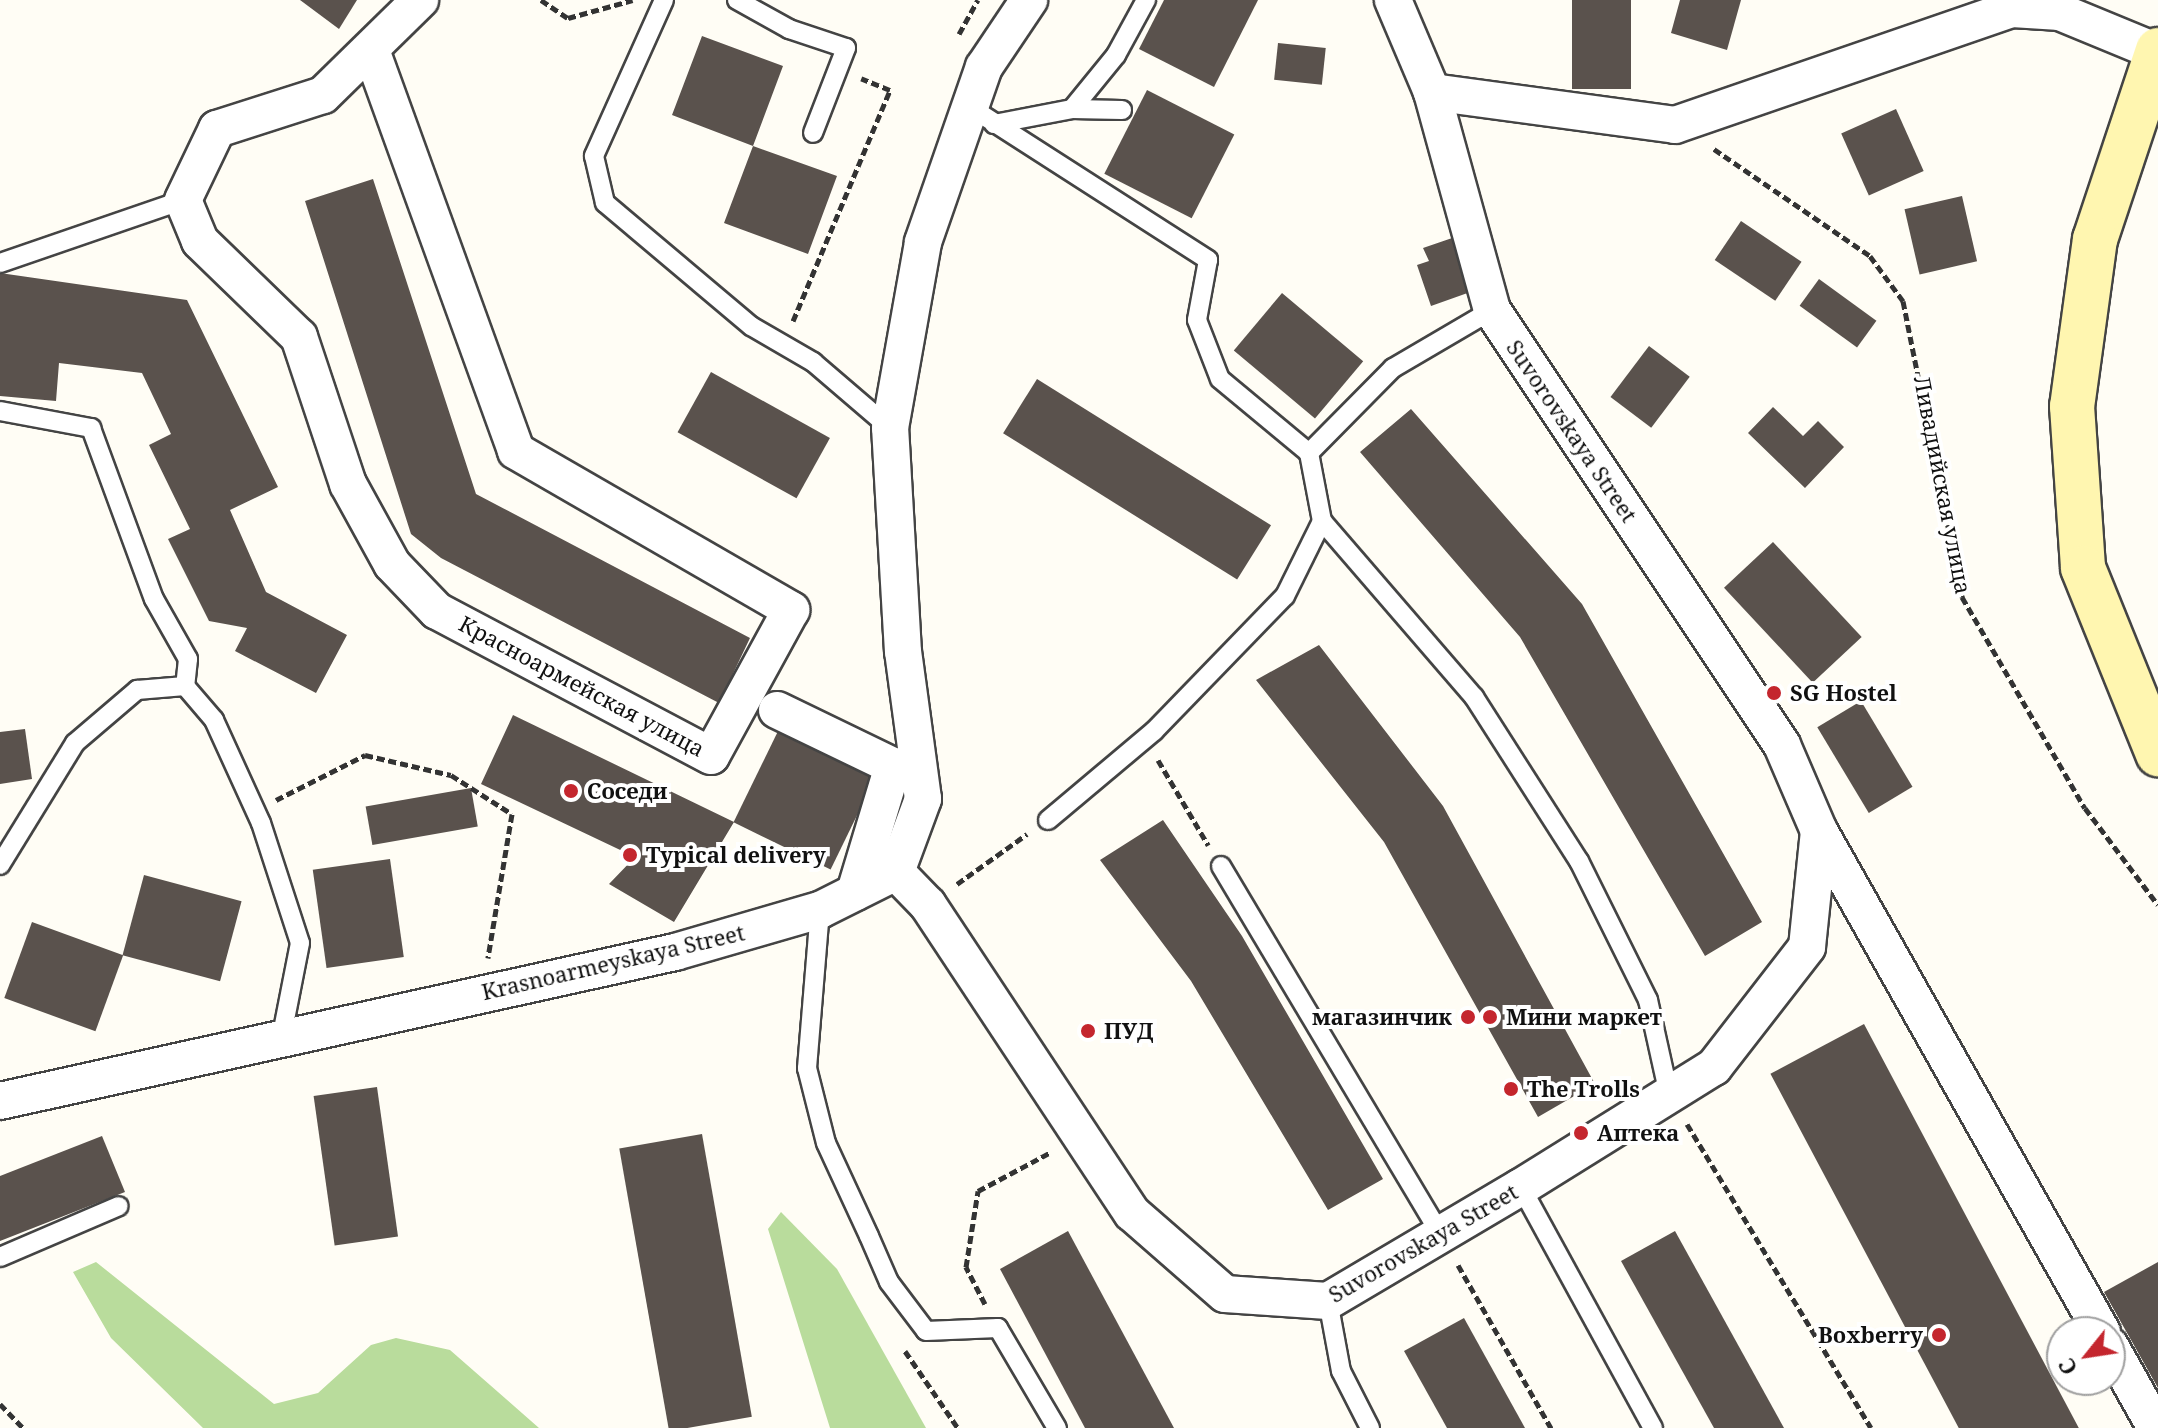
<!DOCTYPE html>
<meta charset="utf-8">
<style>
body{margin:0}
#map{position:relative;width:2158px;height:1428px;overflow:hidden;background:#fffdf5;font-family:"Noto Serif",serif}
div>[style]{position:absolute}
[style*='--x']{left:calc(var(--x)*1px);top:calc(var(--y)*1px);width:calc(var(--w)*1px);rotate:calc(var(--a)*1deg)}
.forest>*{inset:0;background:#b9dc9c}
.building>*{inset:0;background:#5a524d;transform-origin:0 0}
.path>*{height:5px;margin-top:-2.5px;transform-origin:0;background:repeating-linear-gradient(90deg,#333 0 8px,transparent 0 12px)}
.roads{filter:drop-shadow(2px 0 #444) drop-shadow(-2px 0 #444) drop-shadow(0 2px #444) drop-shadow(0 -2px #444)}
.lane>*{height:18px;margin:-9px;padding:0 9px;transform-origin:9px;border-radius:9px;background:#fff}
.street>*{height:36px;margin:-18px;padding:0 18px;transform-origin:18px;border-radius:18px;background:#fff}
.secondary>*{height:44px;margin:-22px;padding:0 22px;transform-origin:22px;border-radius:22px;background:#fff6b0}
.dots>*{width:22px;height:22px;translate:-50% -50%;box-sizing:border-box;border:4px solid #fff;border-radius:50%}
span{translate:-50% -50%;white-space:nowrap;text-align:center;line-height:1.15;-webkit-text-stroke:8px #fff;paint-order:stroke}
.street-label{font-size:22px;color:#111}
.poi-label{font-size:22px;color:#111;font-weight:700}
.left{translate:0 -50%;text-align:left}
.right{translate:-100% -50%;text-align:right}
.north{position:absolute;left:2046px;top:1316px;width:80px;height:80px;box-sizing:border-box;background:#fff;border:2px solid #a0a0a0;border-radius:50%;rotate:240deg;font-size:22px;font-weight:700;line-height:32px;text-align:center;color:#111}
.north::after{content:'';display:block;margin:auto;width:28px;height:36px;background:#c4262e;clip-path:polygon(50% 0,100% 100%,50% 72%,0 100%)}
</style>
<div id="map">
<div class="forest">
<i style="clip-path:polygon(781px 1212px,837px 1269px,926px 1428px,830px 1428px,768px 1229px)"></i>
<i style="clip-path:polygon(96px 1262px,274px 1404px,318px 1393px,371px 1345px,396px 1338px,450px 1350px,539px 1428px,203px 1428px,111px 1338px,73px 1272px)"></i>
</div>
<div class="building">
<i style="clip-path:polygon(300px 0,357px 0,339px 29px)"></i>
<i style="clip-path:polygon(1164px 0,1258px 0,1214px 87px,1139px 49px)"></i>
<i style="left:1572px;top:0;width:59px;height:89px"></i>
<i style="clip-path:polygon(1680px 0,1741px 0,1727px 50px,1671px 33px)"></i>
<i style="clip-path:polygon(702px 36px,783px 66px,753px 146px,837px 176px,808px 254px,724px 223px,753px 146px,672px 115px)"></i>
<i style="left:1278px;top:43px;width:48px;height:37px;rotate:6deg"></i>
<i style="left:1147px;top:90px;width:98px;height:94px;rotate:27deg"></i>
<i style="left:1896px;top:109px;width:68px;height:60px;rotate:66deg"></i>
<i style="clip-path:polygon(373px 179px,476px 494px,750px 638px,719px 703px,441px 558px,411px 534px,305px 201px)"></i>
<i style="left:1962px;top:196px;width:67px;height:59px;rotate:77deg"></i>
<i style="left:1741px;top:221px;width:73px;height:47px;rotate:34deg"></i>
<i style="clip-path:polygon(1458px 236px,1476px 290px,1431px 306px,1417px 265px,1429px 261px,1423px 248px)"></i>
<i style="clip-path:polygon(0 273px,187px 300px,278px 487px,230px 510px,266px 592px,347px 635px,316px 693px,235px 651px,247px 628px,209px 621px,168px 539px,190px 529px,149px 445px,171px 434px,142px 373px,59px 363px,56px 401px,0 396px)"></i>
<i style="left:1819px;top:279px;width:71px;height:33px;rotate:36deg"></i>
<i style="left:1282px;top:293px;width:106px;height:75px;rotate:40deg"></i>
<i style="left:1649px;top:346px;width:51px;height:64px;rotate:37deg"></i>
<i style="left:711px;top:372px;width:136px;height:69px;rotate:29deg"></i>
<i style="left:1037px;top:379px;width:276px;height:64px;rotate:32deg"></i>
<i style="clip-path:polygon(1773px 407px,1803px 436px,1818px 421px,1844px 447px,1805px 488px,1748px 433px)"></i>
<i style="clip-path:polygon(1411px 409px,1582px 604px,1762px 922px,1705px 956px,1520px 637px,1360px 452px)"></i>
<i style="left:1773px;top:542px;width:130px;height:67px;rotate:47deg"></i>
<i style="clip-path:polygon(1319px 645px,1443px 806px,1595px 1084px,1538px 1117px,1384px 842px,1256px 680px)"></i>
<i style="left:1861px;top:701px;width:100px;height:51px;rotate:59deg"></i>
<i style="clip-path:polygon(513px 715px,734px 822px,674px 922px,609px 884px,635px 857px,481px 784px)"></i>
<i style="left:780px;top:727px;width:108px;height:106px;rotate:26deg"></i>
<i style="clip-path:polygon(25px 729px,32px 779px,0 784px,0 732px)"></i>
<i style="left:471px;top:788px;width:39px;height:107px;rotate:80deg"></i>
<i style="clip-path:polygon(1163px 820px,1242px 936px,1383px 1179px,1328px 1210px,1191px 981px,1100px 860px)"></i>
<i style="left:390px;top:859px;width:99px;height:78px;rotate:82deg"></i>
<i style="left:144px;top:875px;width:101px;height:83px;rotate:15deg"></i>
<i style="left:32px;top:922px;width:97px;height:81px;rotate:20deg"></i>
<i style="left:1864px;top:1024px;width:460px;height:106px;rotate:62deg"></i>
<i style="left:377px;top:1087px;width:151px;height:64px;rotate:82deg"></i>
<i style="left:702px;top:1134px;width:287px;height:84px;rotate:80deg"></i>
<i style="clip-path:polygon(102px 1136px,125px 1192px,0 1241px,0 1176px)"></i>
<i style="clip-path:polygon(1068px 1231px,1174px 1428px,1085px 1428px,1000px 1269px)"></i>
<i style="clip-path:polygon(1675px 1231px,1784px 1428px,1714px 1428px,1621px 1261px)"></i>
<i style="clip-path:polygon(2158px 1262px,2158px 1388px,2104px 1292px)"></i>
<i style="clip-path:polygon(1464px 1318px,1525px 1428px,1447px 1428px,1404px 1351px)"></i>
</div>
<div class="path">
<i style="--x:541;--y:0;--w:32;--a:34"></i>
<i style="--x:568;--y:18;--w:67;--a:-15.5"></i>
<i style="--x:959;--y:34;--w:39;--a:-61"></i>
<i style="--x:1714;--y:149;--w:189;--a:34.4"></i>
<i style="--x:1870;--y:256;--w:56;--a:53.7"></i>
<i style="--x:1903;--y:301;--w:302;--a:78.7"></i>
<i style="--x:1962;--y:597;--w:244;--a:59.8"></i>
<i style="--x:2085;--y:808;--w:121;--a:53"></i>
<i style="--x:793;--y:321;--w:251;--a:-67.2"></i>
<i style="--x:890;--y:90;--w:31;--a:-158"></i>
<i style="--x:1158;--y:760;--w:99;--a:59.5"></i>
<i style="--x:276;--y:800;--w:100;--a:-26.8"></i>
<i style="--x:365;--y:755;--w:88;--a:13.1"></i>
<i style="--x:451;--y:775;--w:72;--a:32.6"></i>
<i style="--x:512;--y:814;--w:146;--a:99.5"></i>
<i style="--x:957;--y:884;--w:86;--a:-35.5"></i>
<i style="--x:1687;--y:1124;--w:355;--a:58.8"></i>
<i style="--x:1458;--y:1265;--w:188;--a:60.3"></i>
<i style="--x:985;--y:1304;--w:42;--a:-117.2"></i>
<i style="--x:966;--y:1267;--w:77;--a:-81"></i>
<i style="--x:978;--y:1191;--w:83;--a:-28.1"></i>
<i style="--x:905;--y:1351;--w:93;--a:55.5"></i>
<i style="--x:0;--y:1404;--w:33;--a:46"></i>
</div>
<div class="roads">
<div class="lane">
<i style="--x:664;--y:0;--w:171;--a:114.2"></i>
<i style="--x:594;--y:156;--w:48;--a:76.8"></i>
<i style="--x:605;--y:203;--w:191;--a:40.1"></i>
<i style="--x:751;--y:326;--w:72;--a:30.1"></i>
<i style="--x:813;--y:362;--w:101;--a:40.6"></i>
<i style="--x:737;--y:0;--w:60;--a:29.1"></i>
<i style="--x:789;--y:29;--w:60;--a:18.4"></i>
<i style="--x:846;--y:48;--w:91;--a:111.2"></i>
<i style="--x:970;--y:107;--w:283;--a:32.7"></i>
<i style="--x:1208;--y:260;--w:61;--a:100.4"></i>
<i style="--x:1197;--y:320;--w:63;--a:68.7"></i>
<i style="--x:1220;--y:379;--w:116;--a:39.7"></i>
<i style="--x:1072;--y:109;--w:50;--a:1.1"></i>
<i style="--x:994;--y:124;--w:79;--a:-10.9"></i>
<i style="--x:1072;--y:109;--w:70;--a:-50.8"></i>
<i style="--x:1116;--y:55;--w:63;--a:-61.4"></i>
<i style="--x:0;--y:263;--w:194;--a:-19"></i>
<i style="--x:1492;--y:310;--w:115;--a:149.6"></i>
<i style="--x:1393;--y:368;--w:120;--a:134.7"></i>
<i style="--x:1309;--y:453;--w:69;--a:79.2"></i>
<i style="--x:1322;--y:521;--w:233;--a:49.2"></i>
<i style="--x:1474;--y:697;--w:195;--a:57.4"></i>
<i style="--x:1579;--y:861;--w:155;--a:63.6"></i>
<i style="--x:1648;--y:1000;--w:97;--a:77.5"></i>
<i style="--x:0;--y:411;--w:93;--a:10.6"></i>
<i style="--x:91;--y:428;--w:182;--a:69.8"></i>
<i style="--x:154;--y:599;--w:69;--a:60.5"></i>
<i style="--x:188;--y:659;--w:27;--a:96"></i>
<i style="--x:1048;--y:820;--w:138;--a:-40"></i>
<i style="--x:1154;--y:731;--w:188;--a:-45.9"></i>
<i style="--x:1285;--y:596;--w:84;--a:-63.7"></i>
<i style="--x:0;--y:865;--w:143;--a:-58.4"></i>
<i style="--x:75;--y:743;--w:82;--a:-40.5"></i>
<i style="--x:137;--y:690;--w:48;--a:-4.8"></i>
<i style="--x:185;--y:686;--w:45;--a:49.5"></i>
<i style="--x:214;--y:720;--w:113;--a:65.5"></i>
<i style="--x:261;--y:823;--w:126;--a:72"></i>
<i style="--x:300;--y:943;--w:94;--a:101.1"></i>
<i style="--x:1221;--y:866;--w:427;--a:59.2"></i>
<i style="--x:820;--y:910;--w:159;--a:94.7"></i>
<i style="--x:807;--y:1068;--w:77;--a:75.8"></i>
<i style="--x:826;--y:1143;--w:102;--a:65.2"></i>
<i style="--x:869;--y:1236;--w:50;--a:66.5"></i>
<i style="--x:889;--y:1282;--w:61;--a:52.9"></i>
<i style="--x:926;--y:1331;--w:72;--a:-2.4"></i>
<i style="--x:998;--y:1328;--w:116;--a:59.5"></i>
<i style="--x:1521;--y:1187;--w:275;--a:61.3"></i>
<i style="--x:0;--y:1257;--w:129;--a:-23.2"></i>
<i style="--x:1328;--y:1301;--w:71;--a:79.5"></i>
<i style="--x:1341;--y:1371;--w:64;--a:63"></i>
</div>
<div class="street">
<i style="--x:371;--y:50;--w:426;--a:70.1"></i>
<i style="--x:516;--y:451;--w:318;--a:30"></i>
<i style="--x:791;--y:610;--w:166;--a:118.7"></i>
<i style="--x:711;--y:756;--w:310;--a:-152.1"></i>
<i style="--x:437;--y:611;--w:65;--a:-133.8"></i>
<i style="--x:392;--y:564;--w:91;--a:-118.8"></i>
<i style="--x:348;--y:484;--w:155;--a:-108.4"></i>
<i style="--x:299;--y:337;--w:138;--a:-135.9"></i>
<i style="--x:200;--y:241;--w:44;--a:-112.5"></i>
<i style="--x:183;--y:200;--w:79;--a:-64.4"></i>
<i style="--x:217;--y:129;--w:111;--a:-17.8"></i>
<i style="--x:323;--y:95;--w:136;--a:-44.4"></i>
<i style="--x:1432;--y:92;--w:245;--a:7.7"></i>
<i style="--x:1675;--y:125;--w:356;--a:-19"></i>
<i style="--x:2012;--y:9;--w:48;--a:3.6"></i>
<i style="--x:2060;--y:12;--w:105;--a:22.4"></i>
<i style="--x:777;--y:710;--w:129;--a:25.8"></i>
<i style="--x:893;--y:766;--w:132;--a:106.8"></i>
<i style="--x:1819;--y:831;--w:575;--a:60.54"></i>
<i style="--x:896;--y:872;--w:46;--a:45.9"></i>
<i style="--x:928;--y:905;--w:369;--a:56.5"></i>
<i style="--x:1132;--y:1213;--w:123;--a:41.1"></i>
<i style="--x:1225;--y:1294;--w:103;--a:3.9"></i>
<i style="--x:1328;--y:1301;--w:224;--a:-30.6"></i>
<i style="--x:1521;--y:1187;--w:227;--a:-31.9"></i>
<i style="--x:1714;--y:1067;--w:152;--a:-52.2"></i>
<i style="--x:1807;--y:947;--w:117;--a:-84.1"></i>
<i style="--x:1819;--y:831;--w:94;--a:-113.3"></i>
<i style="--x:1782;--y:745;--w:523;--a:-123.69"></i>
<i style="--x:1492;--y:310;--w:226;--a:-105.4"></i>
<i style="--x:1432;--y:92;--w:100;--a:-113"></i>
<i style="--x:0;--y:1101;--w:691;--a:-12.45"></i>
<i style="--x:675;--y:952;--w:151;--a:-16.2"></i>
<i style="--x:820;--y:910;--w:85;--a:-26.6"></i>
<i style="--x:896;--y:872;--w:78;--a:-69.7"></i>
<i style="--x:923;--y:799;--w:148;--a:-97.7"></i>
<i style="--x:903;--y:652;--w:224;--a:-93.3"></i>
<i style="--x:890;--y:428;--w:189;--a:-79.9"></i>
<i style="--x:923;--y:242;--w:185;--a:-70.8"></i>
<i style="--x:984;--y:67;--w:81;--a:-56.1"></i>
<i style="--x:2110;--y:1346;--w:94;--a:60.7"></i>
</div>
<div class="secondary">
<i style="--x:2158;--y:50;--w:199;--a:108.4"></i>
<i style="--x:2095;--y:239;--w:169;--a:97.8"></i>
<i style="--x:2072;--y:406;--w:162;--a:86.1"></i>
<i style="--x:2083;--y:568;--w:201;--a:68"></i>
</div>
</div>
<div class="dots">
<i style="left:1774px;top:693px;background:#c4262e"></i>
<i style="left:571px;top:791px;background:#c4262e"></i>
<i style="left:630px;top:855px;background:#c4262e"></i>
<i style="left:1468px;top:1017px;background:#c4262e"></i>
<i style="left:1490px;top:1017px;background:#c4262e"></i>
<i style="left:1088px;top:1031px;background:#c4262e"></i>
<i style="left:1511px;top:1089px;background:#c4262e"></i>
<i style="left:1581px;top:1133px;background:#c4262e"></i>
<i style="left:1939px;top:1335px;background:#c4262e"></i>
</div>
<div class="street-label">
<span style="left:1572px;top:431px;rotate:56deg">Suvorovskaya Street</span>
<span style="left:1943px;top:485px;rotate:79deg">Ливадийская улица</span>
<span style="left:582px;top:686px;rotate:28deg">Красноармейская улица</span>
<span style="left:613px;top:962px;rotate:-13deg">Krasnoarmeyskaya Street</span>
<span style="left:1423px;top:1243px;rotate:-30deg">Suvorovskaya Street</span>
</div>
<div class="poi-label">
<span class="left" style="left:1790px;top:693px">SG Hostel</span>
<span class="left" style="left:587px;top:791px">Соседи</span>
<span class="left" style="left:646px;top:855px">Typical delivery</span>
<span class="right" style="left:1452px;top:1017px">магазинчик</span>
<span class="left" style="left:1506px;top:1017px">Мини маркет</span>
<span class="left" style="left:1104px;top:1031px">ПУД</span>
<span class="left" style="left:1527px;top:1089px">The Trolls</span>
<span class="left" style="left:1597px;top:1133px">Аптека</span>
<span class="right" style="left:1923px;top:1335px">Boxberry</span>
</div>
<div class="north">С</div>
</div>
